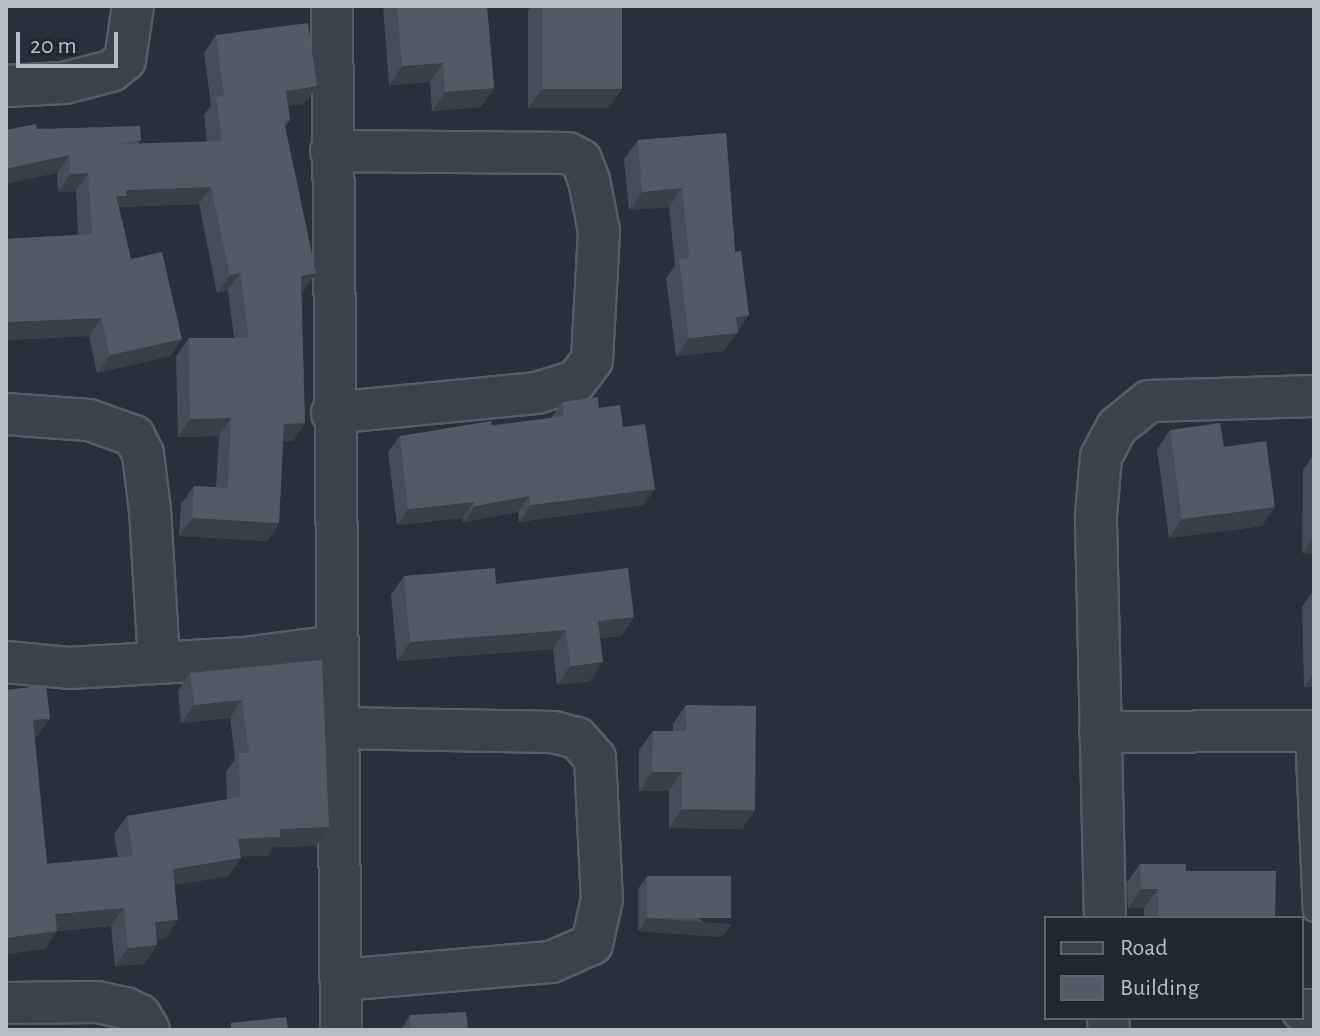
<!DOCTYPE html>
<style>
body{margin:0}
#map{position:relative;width:1320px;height:1036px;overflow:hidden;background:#27303b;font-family:"Alegreya Sans",sans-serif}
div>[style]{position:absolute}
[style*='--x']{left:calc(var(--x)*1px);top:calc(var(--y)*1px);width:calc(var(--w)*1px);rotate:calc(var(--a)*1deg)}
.roads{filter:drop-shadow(2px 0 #565d66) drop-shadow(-2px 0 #565d66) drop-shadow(0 2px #565d66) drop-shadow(0 -2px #565d66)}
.lane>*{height:20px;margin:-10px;padding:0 10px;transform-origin:10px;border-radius:10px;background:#3b424b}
.street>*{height:40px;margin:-20px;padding:0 20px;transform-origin:20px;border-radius:20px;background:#3b424b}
.wall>*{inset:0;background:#454e58}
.shaded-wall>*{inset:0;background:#384047}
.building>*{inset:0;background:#505b66;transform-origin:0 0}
span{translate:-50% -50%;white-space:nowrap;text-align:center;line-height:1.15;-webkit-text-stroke:6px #202730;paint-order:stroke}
.frame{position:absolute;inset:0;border:8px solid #b6bdc7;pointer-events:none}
.legend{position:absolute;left:1044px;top:916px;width:260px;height:104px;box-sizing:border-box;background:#202730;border:2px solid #5c636c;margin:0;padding:10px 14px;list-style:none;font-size:24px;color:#b6bdc7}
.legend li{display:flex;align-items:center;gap:16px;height:40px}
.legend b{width:40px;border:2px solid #5c636c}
.scale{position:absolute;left:16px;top:32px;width:102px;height:36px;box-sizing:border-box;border:4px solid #b6bdc7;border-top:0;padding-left:10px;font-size:24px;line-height:28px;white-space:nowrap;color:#b6bdc7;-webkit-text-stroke:6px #202730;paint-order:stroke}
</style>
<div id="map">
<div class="roads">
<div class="lane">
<i style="--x:1306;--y:731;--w:180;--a:87.5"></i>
</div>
<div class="street">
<i style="--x:332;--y:6;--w:1024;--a:89.5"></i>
<i style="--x:6;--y:86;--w:58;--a:-3"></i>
<i style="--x:64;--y:83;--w:49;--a:-14.3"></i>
<i style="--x:111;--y:71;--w:18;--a:-38"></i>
<i style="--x:125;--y:60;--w:55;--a:-81.6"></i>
<i style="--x:331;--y:151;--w:237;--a:0.5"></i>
<i style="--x:568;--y:153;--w:15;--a:28"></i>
<i style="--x:581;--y:160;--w:22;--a:68"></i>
<i style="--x:589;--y:180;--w:52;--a:78.9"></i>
<i style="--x:599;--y:231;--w:129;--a:93.1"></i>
<i style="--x:592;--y:360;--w:26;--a:127"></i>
<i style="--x:576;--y:381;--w:42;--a:163.3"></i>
<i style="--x:536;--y:393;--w:205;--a:174.4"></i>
<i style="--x:6;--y:414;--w:83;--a:4.1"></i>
<i style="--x:89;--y:420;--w:48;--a:19.6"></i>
<i style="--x:134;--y:436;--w:20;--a:63"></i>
<i style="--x:143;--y:454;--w:56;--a:82.9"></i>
<i style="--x:150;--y:510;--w:152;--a:86.6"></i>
<i style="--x:6;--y:662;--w:63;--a:5.4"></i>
<i style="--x:69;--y:668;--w:175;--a:-3.3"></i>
<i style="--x:244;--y:658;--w:94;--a:-7.4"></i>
<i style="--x:339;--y:728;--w:214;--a:1.1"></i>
<i style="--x:553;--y:732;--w:25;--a:14"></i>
<i style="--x:577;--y:738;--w:27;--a:48"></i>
<i style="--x:595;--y:758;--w:141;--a:87.2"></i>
<i style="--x:602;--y:899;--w:46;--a:102.5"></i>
<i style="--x:592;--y:944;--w:45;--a:156.3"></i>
<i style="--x:551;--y:962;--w:211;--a:175.1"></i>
<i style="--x:1100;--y:732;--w:214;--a:-0.3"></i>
<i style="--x:1105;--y:918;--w:403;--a:-91.3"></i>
<i style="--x:1096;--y:515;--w:58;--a:-85.1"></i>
<i style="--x:1101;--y:457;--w:34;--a:-62"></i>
<i style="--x:1117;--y:427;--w:41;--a:-39.1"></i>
<i style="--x:1149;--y:401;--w:165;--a:-1.7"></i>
<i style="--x:6;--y:1003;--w:91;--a:-0.6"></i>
<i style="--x:97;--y:1002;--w:30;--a:12"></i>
<i style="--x:126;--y:1008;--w:16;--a:27"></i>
<i style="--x:140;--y:1015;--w:17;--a:59"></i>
<i style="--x:1302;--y:1010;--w:12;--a:0"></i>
<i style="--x:1108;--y:1018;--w:12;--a:85"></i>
</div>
</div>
<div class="wall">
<i style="clip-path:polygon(383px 6px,487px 6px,494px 88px,481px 107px,432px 111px,430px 82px,389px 85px)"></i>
<i style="clip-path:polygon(531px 6px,622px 6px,609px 108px,528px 108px,528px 10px)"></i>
<i style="clip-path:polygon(216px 35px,317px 86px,304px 104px,288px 106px,290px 120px,285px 126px,304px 291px,301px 291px,305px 423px,293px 441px,283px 441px,279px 523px,267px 541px,179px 536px,181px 504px,194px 486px,216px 487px,219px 436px,178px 437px,176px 356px,189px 338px,234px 338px,228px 290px,217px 293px,199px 204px,119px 207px,131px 259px,182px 339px,170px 356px,97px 373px,89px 336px,6px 340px,6px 239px,78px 235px,76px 191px,58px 192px,57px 173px,37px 129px,141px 140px,138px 144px,207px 142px,204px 115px,211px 105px,204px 53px)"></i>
<i style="clip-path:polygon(726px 133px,735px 252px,749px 315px,724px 351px,676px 356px,666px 278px,675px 265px,669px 207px,629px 210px,624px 159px,638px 140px)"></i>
<i style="clip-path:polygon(562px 402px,599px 408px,623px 427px,655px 489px,643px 505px,519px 522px,518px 512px,463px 522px,463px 518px,397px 525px,388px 452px,400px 436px,551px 418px)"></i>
<i style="clip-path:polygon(1170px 430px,1224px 447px,1262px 526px,1169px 538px,1157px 449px)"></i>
<i style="clip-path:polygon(1314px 454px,1314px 554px,1302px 553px,1303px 470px)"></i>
<i style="clip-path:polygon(404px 576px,496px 584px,634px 617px,621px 636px,600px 638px,590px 681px,557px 685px,553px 649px,397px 661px,391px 595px)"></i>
<i style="clip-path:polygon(1314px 589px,1314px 686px,1304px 687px,1302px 607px)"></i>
<i style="clip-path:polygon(322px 660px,316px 846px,274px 847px,268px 856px,241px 856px,241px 858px,228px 876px,174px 885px,165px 938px,157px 939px,145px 964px,115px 966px,111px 926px,57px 931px,45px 949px,6px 954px,6px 690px,37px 737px,34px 737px,47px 864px,118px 857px,114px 834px,127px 816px,227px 800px,226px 772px,235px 759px,230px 718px,181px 723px,178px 691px,190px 673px)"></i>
<i style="clip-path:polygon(686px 705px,755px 810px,742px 829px,669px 828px,669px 791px,639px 791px,639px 750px,653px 731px,673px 731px,673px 724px)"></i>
<i style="clip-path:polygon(1140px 864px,1186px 871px,1275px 918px,1144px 918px,1144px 908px,1128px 908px,1127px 882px)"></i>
<i style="clip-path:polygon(647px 876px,722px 937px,638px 931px,638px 889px)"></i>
<i style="clip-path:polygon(410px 1015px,468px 1030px,401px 1030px)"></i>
</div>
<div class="shaded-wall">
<i style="clip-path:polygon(443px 63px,430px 82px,389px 85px,402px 66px)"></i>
<i style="clip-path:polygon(317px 86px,304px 104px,273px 108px,286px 91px)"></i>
<i style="clip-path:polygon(494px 88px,481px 107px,432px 111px,445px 92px)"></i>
<i style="clip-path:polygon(542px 89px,622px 89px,609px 108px,528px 108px)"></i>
<i style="clip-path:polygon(70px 155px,57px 173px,6px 184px,6px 169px)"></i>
<i style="clip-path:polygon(88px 173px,76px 191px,58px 192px,70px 174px)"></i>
<i style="clip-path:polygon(211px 187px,199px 204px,119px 207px,116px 196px,126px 190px)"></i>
<i style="clip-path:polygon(682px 188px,669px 207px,629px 210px,642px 192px)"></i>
<i style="clip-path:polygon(240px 273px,228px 290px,217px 293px,230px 275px)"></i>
<i style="clip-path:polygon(316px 273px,304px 291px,288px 294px,301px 276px)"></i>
<i style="clip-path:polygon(749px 315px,724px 351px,676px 356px,689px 338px,736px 317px)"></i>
<i style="clip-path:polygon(101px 318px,89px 336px,6px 340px,6px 322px)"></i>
<i style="clip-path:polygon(182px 339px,170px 356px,97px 373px,110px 355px)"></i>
<i style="clip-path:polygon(231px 418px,219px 436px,178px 437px,190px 419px)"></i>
<i style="clip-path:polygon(305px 423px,293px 441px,272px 442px,284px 424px)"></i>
<i style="clip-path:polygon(655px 489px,643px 505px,519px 522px,531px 505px)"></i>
<i style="clip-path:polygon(529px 496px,518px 512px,463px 522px,475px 506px)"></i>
<i style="clip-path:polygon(474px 502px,463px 518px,397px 525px,408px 509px)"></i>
<i style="clip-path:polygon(1275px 507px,1262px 526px,1169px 538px,1182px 519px)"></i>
<i style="clip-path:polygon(192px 518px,279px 523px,267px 541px,179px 536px)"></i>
<i style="clip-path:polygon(1314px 536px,1314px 554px,1302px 553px)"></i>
<i style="clip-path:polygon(634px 617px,621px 636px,585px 640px,598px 621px)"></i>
<i style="clip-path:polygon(566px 630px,553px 649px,397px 661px,410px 642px)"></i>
<i style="clip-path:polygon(603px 662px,590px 681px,557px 685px,570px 666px)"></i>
<i style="clip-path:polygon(1314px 673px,1314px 686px,1304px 687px)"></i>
<i style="clip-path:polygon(242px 700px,230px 718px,181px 723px,194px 705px)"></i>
<i style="clip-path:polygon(50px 719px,37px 737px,20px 739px,33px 720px)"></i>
<i style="clip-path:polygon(652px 772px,682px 772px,669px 791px,639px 791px)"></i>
<i style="clip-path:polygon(682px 809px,755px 810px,742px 829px,669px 828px)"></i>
<i style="clip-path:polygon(329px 827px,316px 846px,274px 847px,268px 856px,225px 857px,238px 839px,280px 829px)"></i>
<i style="clip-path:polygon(241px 858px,228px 876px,160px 888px,173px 869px)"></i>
<i style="clip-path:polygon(1141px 889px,1158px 889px,1144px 908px,1128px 908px)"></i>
<i style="clip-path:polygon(124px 908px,111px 926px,57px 931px,45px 949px,6px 954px,6px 938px,55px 914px)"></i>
<i style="clip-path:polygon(647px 918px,732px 924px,722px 937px,638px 931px)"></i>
<i style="clip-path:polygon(178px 920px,165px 938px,142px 940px,155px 922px)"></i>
<i style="clip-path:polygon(157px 945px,145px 964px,115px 966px,128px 948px)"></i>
</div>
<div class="building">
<i style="clip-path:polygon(397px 6px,487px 6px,494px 88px,445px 92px,443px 63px,402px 66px)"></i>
<i style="left:542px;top:6px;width:80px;height:83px"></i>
<i style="clip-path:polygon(308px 23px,317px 86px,286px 91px,290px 120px,284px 121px,316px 273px,301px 276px,305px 423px,284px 424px,279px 523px,192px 518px,194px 486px,228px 488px,231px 418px,190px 419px,189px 338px,249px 338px,240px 273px,230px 275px,211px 187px,126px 190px,127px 196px,116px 196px,131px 259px,162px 252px,182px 339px,110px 355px,101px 318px,6px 322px,6px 239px,92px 234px,88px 173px,70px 174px,70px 155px,6px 169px,6px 130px,36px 124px,37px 129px,140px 126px,141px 140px,120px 144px,222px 141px,216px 97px,224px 96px,216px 35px)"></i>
<i style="clip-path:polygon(726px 133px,735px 252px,741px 251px,749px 315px,736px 317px,738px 333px,689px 338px,679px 259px,689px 258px,682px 188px,642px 192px,638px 140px)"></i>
<i style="clip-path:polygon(598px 397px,599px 408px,620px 405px,623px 427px,645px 424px,655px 489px,531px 505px,529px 496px,475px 506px,474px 502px,408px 509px,400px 436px,491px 421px,492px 426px,564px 416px,562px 402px)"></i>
<i style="clip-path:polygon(1220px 423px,1224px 447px,1266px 441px,1275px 507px,1182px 519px,1170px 430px)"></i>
<i style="clip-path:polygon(495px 568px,496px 584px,628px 568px,634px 617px,598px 621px,603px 662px,570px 666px,566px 630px,410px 642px,404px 576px)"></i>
<i style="clip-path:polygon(322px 660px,329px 827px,280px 829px,280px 837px,238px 839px,241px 858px,173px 869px,178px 920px,155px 922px,157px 945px,128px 948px,124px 908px,55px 914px,57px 931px,6px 938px,6px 690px,46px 685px,50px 719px,33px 720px,47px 864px,133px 856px,127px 816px,240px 797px,239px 753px,249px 753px,242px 700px,194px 705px,190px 673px)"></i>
<i style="clip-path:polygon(686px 705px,756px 706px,755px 810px,682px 809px,682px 772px,652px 772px,653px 731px,686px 731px)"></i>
<i style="clip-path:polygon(1140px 864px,1186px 864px,1186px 871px,1276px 871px,1275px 918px,1158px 918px,1158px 889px,1141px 889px)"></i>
<i style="left:647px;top:876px;width:84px;height:42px"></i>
<i style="clip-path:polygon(466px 1012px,468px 1030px,411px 1030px,410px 1015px)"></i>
<i style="clip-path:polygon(286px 1017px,288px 1030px,231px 1030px,231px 1023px)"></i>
</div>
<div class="frame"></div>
<ul class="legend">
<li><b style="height:10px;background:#3b424b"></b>Road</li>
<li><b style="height:22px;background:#505b66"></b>Building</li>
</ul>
<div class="scale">20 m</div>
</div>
